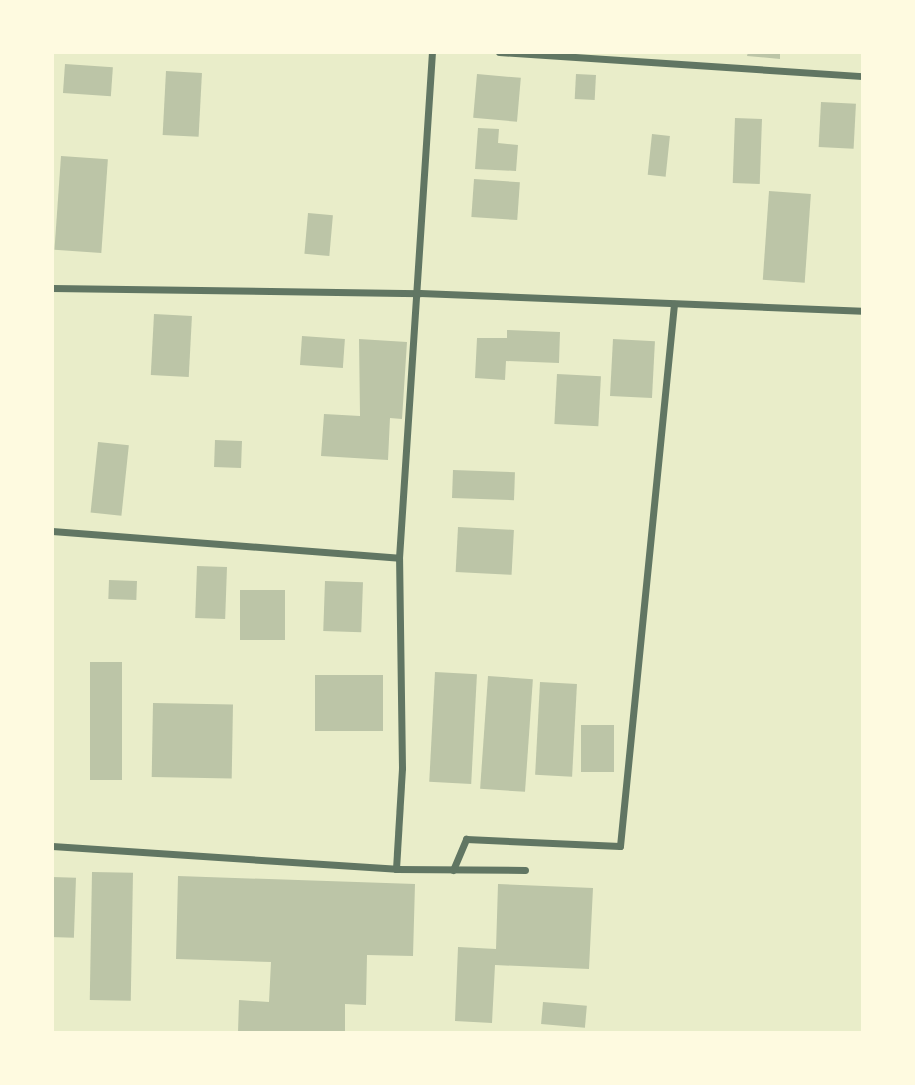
<!DOCTYPE html>
<style>
body{margin:0}
#map{position:relative;width:915px;height:1085px;overflow:hidden;background:#e9edc9;font-family:Helvetica,sans-serif}
div>[style]{position:absolute}
[style*='--x']{left:calc(var(--x)*1px);top:calc(var(--y)*1px);width:calc(var(--w)*1px);rotate:calc(var(--a)*1deg)}
.building>*{inset:0;background:#bcc5a7;transform-origin:0 0}
.minor>*{height:7px;margin:-3.5px;padding:0 3.5px;transform-origin:3.5px;border-radius:3.5px;background:#617663}
span{translate:-50% -50%;white-space:nowrap;text-align:center;line-height:1.15;-webkit-text-stroke:7px #fefae0;paint-order:stroke}
.frame{position:absolute;inset:0;border:54px solid #fefae0;pointer-events:none}
</style>
<div id="map">
<div class="building">
<i style="clip-path:polygon(748px 52px,780px 52px,780px 59px,747px 56px)"></i>
<i style="left:65px;top:64px;width:48px;height:29px;rotate:4deg"></i>
<i style="left:166px;top:71px;width:36px;height:64px;rotate:3deg"></i>
<i style="left:477px;top:74px;width:44px;height:44px;rotate:5deg"></i>
<i style="left:576px;top:74px;width:20px;height:25px;rotate:3deg"></i>
<i style="left:821px;top:102px;width:35px;height:45px;rotate:3deg"></i>
<i style="left:735px;top:118px;width:27px;height:65px;rotate:2deg"></i>
<i style="clip-path:polygon(478px 128px,499px 129px,498px 143px,518px 145px,516px 171px,475px 169px)"></i>
<i style="left:652px;top:134px;width:18px;height:41px;rotate:6deg"></i>
<i style="left:61px;top:156px;width:47px;height:94px;rotate:4deg"></i>
<i style="left:474px;top:179px;width:46px;height:38px;rotate:4deg"></i>
<i style="left:769px;top:191px;width:42px;height:89px;rotate:4deg"></i>
<i style="left:308px;top:213px;width:25px;height:41px;rotate:5deg"></i>
<i style="left:154px;top:314px;width:38px;height:61px;rotate:3deg"></i>
<i style="clip-path:polygon(507px 330px,560px 332px,559px 363px,506px 361px,505px 380px,475px 378px,477px 338px,507px 338px)"></i>
<i style="left:302px;top:336px;width:43px;height:29px;rotate:4deg"></i>
<i style="clip-path:polygon(359px 339px,407px 342px,402px 419px,390px 418px,388px 460px,321px 456px,324px 414px,360px 416px)"></i>
<i style="left:613px;top:339px;width:42px;height:57px;rotate:3deg"></i>
<i style="left:557px;top:374px;width:44px;height:50px;rotate:3deg"></i>
<i style="left:215px;top:440px;width:27px;height:27px;rotate:2deg"></i>
<i style="left:98px;top:442px;width:31px;height:71px;rotate:6deg"></i>
<i style="left:453px;top:470px;width:62px;height:28px;rotate:2deg"></i>
<i style="left:458px;top:527px;width:56px;height:45px;rotate:3deg"></i>
<i style="left:197px;top:566px;width:30px;height:52px;rotate:2deg"></i>
<i style="left:109px;top:580px;width:28px;height:19px;rotate:2deg"></i>
<i style="left:325px;top:581px;width:38px;height:50px;rotate:2deg"></i>
<i style="left:240px;top:590px;width:45px;height:50px"></i>
<i style="left:90px;top:662px;width:32px;height:118px"></i>
<i style="left:435px;top:672px;width:42px;height:110px;rotate:3deg"></i>
<i style="left:315px;top:675px;width:68px;height:56px"></i>
<i style="left:488px;top:676px;width:45px;height:113px;rotate:4deg"></i>
<i style="left:540px;top:682px;width:37px;height:93px;rotate:3deg"></i>
<i style="left:153px;top:703px;width:80px;height:74px;rotate:1deg"></i>
<i style="left:581px;top:725px;width:33px;height:47px"></i>
<i style="left:92px;top:872px;width:41px;height:128px;rotate:1deg"></i>
<i style="clip-path:polygon(178px 876px,415px 884px,413px 956px,367px 955px,366px 1005px,345px 1004px,345px 1032px,238px 1032px,239px 1000px,269px 1002px,271px 962px,176px 959px)"></i>
<i style="left:52px;top:877px;width:24px;height:60px;rotate:2deg"></i>
<i style="clip-path:polygon(498px 884px,593px 888px,589px 969px,495px 965px,492px 1023px,455px 1021px,458px 947px,496px 949px)"></i>
<i style="left:543px;top:1002px;width:44px;height:22px;rotate:5deg"></i>
</div>
<div class="minor">
<i style="--x:499;--y:52;--w:364;--a:3.8"></i>
<i style="--x:52;--y:288;--w:368;--a:0.8"></i>
<i style="--x:420;--y:293;--w:442;--a:2.3"></i>
<i style="--x:52;--y:531;--w:348;--a:4.4"></i>
<i style="--x:52;--y:846;--w:345;--a:3.8"></i>
<i style="--x:396;--y:869;--w:129;--a:0.4"></i>
<i style="--x:396;--y:869;--w:101;--a:-86.6"></i>
<i style="--x:402;--y:768;--w:210;--a:-90.8"></i>
<i style="--x:399;--y:558;--w:507;--a:-86.27"></i>
<i style="--x:453;--y:870;--w:34;--a:-67"></i>
<i style="--x:466;--y:839;--w:154;--a:2.6"></i>
<i style="--x:620;--y:846;--w:545;--a:-84.31"></i>
</div>
<div class="frame"></div>
</div>
